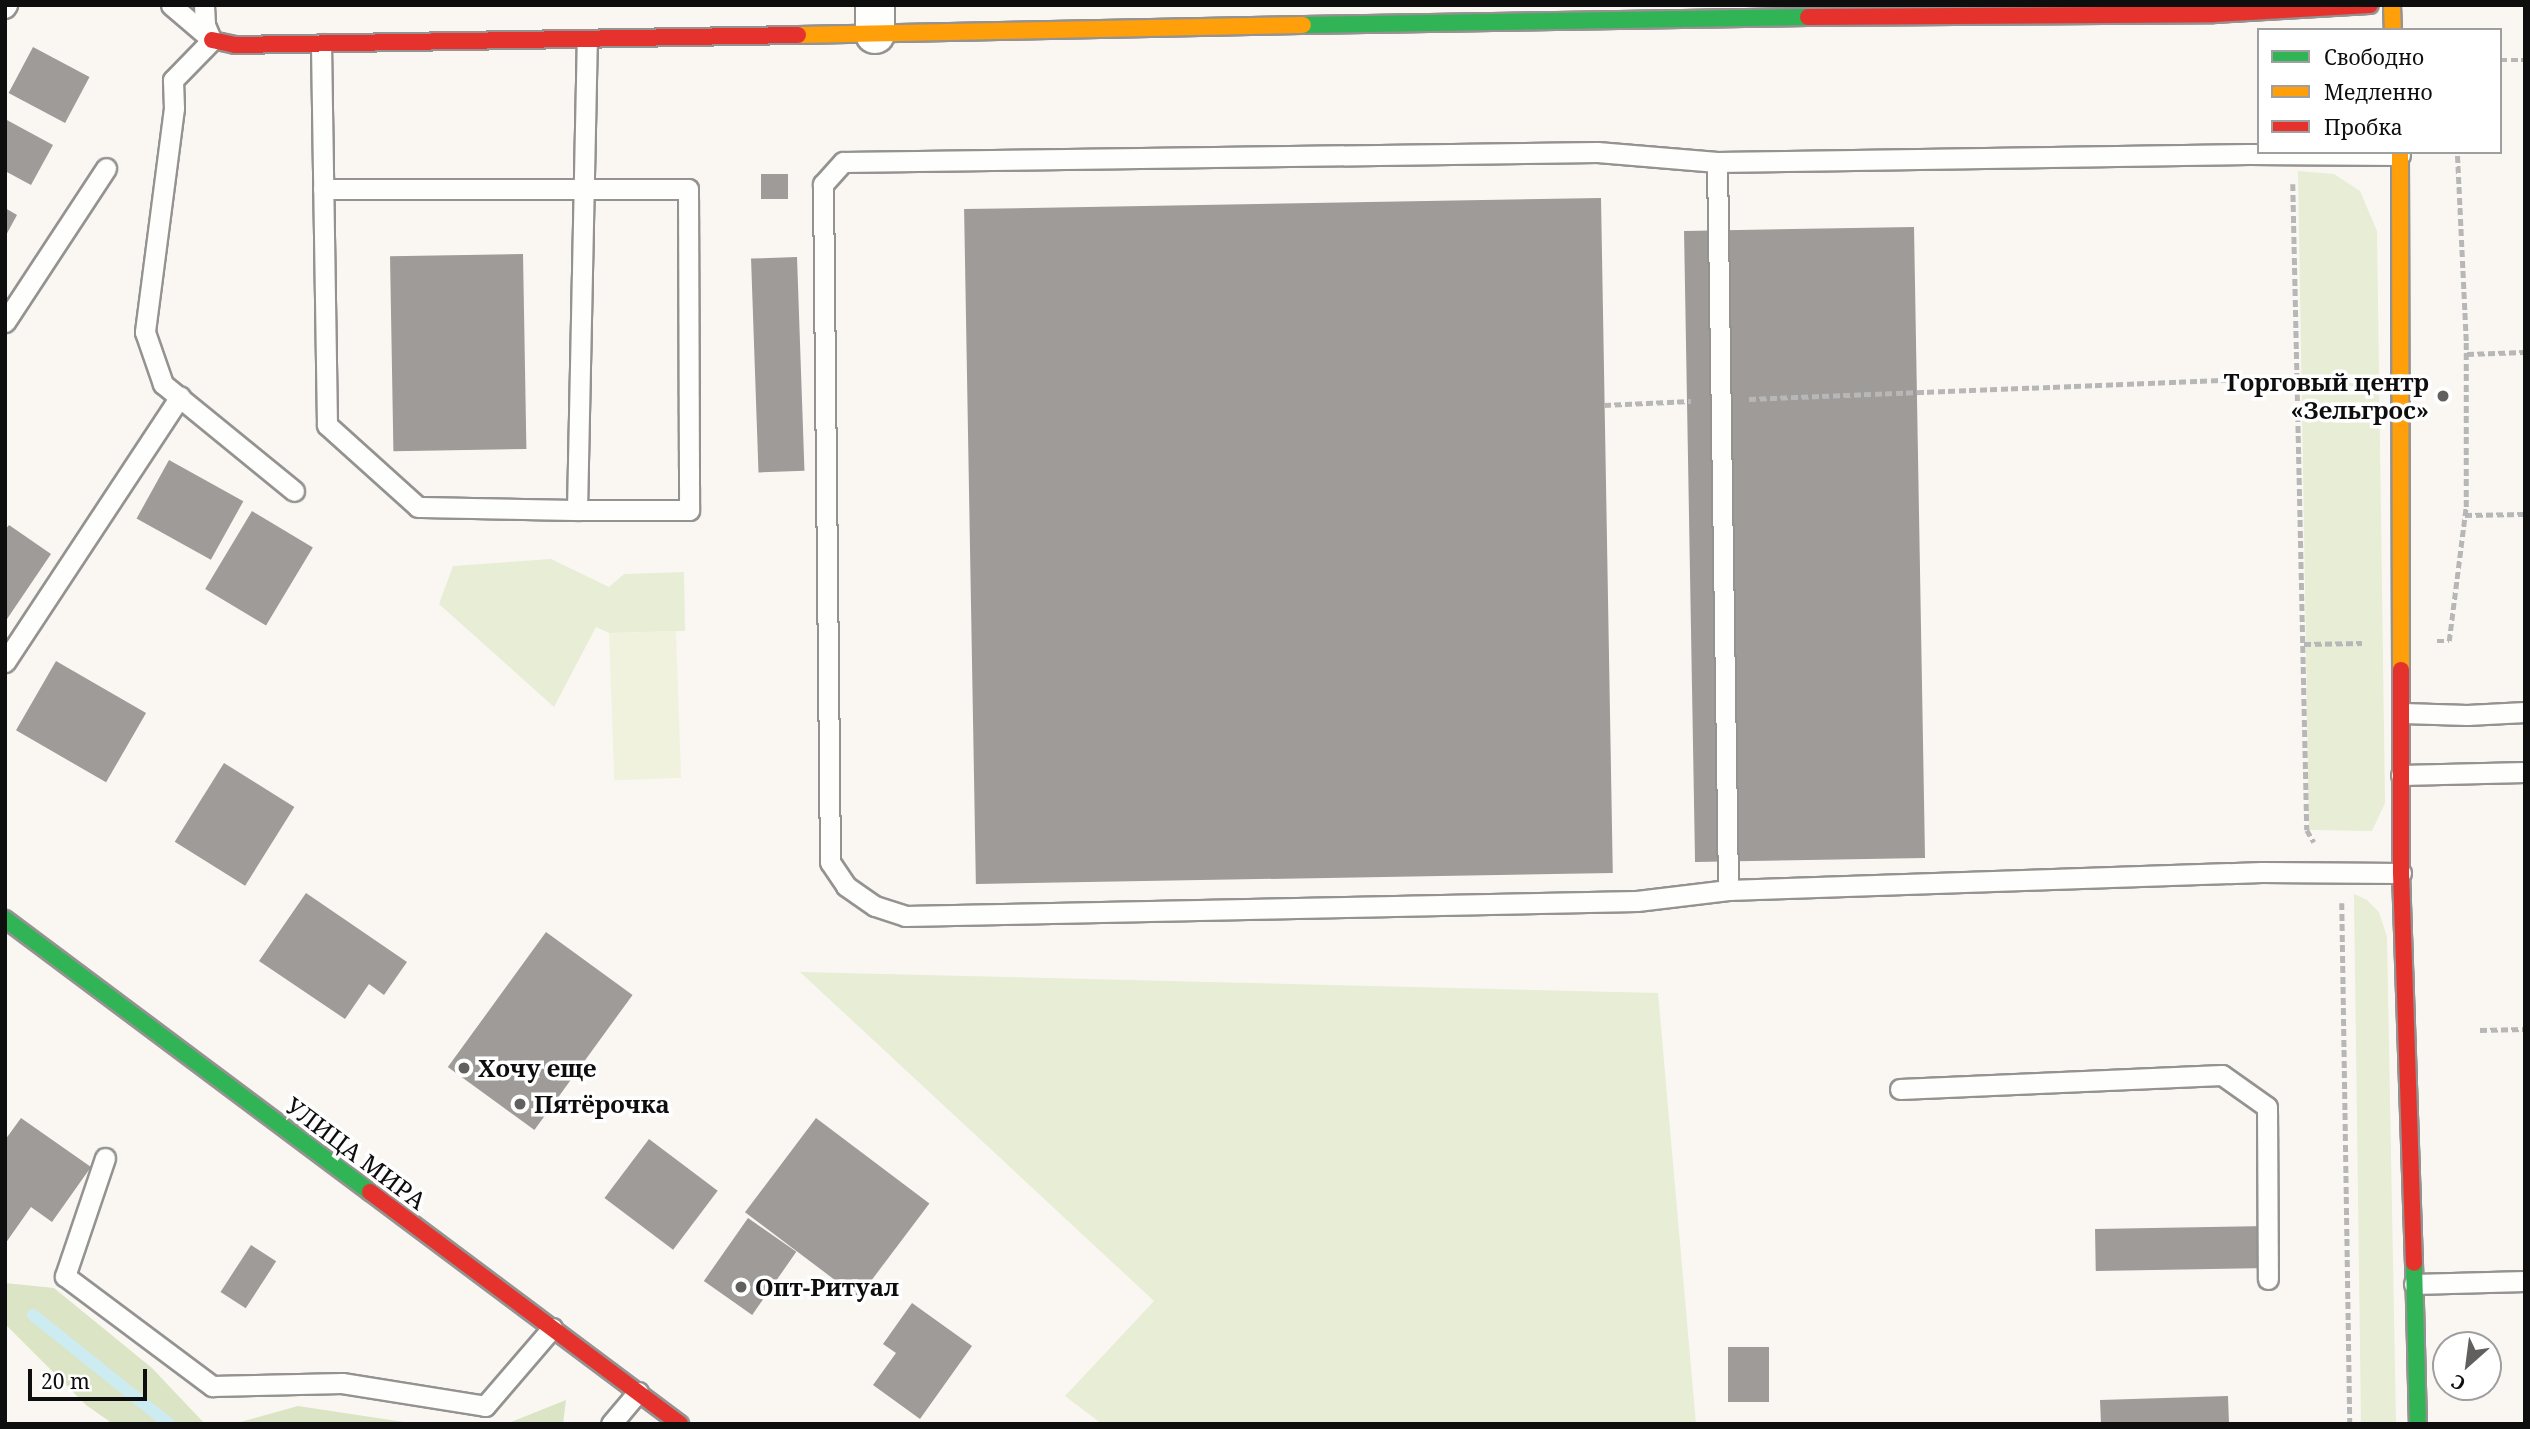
<!DOCTYPE html>
<meta charset="utf-8">
<style>
body{margin:0}
#map{position:relative;width:2530px;height:1429px;overflow:hidden;background:#faf7f3;font-family:"Noto Serif",serif}
div>[style]{position:absolute}
[style*='--x']{left:calc(var(--x)*1px);top:calc(var(--y)*1px);width:calc(var(--w)*1px);rotate:calc(var(--a)*1deg)}
.green>*{inset:0;background:#e8edd5}
.forest>*{inset:0;background:#dbe4c4}
.pitch>*{inset:0;background:#f1f2de;transform-origin:0 0}
.stream>*{height:12px;margin:-6px;padding:0 6px;transform-origin:6px;border-radius:6px;background:#cdecf1}
.building>*{inset:0;background:#9e9b98;transform-origin:0 0}
.path>*{height:4.5px;margin-top:-2.25px;transform-origin:0;background:repeating-linear-gradient(90deg,#b8b7b7 0 7px,transparent 0 10.5px)}
.roads{filter:drop-shadow(2px 0 #949391) drop-shadow(-2px 0 #949391) drop-shadow(0 2px #949391) drop-shadow(0 -2px #949391)}
.lane>*{height:19px;margin:-9.5px;padding:0 9.5px;transform-origin:9.5px;border-radius:9.5px;background:#fefefd}
.street>*{height:38px;margin:-19px;padding:0 19px;transform-origin:19px;border-radius:19px;background:#fefefd}
.fast>*{height:16px;margin:-8px;padding:0 8px;transform-origin:8px;border-radius:8px;background:#30b455}
.slow>*{height:16px;margin:-8px;padding:0 8px;transform-origin:8px;border-radius:8px;background:#ff9f0a}
.jam>*{height:16px;margin:-8px;padding:0 8px;transform-origin:8px;border-radius:8px;background:#e5322d}
.dots>*{width:19px;height:19px;translate:-50% -50%;box-sizing:border-box;border:4px solid #fff;border-radius:50%}
span{translate:-50% -50%;white-space:nowrap;text-align:center;line-height:1.15;-webkit-text-stroke:7px #fff;paint-order:stroke}
.poi-label{font-size:24px;color:#0e0e0e;font-weight:700}
.right{translate:-100% -50%;text-align:right}
.left{translate:0 -50%;text-align:left}
.street-label{font-size:24px;color:#0e0e0e}
.frame{position:absolute;inset:0;border:7px solid #0e0e0e;pointer-events:none}
.legend{position:absolute;left:2257px;top:28px;width:245px;height:126px;box-sizing:border-box;background:#fff;border:2px solid #9f9f9f;margin:0;padding:9px 12px;list-style:none;font-size:21px;color:#0e0e0e}
.legend li{display:flex;align-items:center;gap:14px;height:35px}
.legend b{width:35px;border:2px solid #9f9f9f}
.north{position:absolute;left:2432px;top:1331px;width:70px;height:70px;box-sizing:border-box;background:#fff;border:2px solid #9f9f9f;border-radius:50%;rotate:208deg;font-size:19px;font-weight:700;line-height:28px;text-align:center;color:#0e0e0e}
.north::after{content:'';display:block;margin:auto;width:24px;height:32px;background:#61605e;clip-path:polygon(50% 0,100% 100%,50% 72%,0 100%)}
.scale{position:absolute;left:28px;top:1369px;width:119px;height:32px;box-sizing:border-box;border:4px solid #0e0e0e;border-top:0;padding-left:9px;font-size:21px;line-height:24px;white-space:nowrap;color:#0e0e0e;-webkit-text-stroke:5px #fff;paint-order:stroke}
</style>
<div id="map">
<div class="green">
<i style="clip-path:polygon(2298px 171px,2334px 174px,2360px 191px,2377px 231px,2385px 803px,2372px 831px,2309px 830px)"></i>
<i style="clip-path:polygon(551px 559px,609px 587px,624px 574px,684px 572px,685px 631px,609px 633px,596px 627px,554px 707px,439px 604px,453px 566px)"></i>
<i style="clip-path:polygon(2354px 894px,2367px 900px,2379px 912px,2387px 937px,2396px 1424px,2361px 1424px)"></i>
<i style="clip-path:polygon(800px 972px,1658px 993px,1696px 1424px,1102px 1424px,1065px 1396px,1154px 1301px)"></i>
</div>
<div class="forest">
<i style="clip-path:polygon(5px 1283px,54px 1288px,152px 1368px,205px 1424px,113px 1424px,86px 1405px,5px 1324px)"></i>
<i style="clip-path:polygon(566px 1400px,563px 1424px,506px 1424px)"></i>
<i style="clip-path:polygon(298px 1406px,417px 1424px,233px 1424px)"></i>
</div>
<div class="pitch">
<i style="left:676px;top:631px;width:147px;height:67px;rotate:88deg"></i>
</div>
<div class="stream">
<i style="--x:33;--y:1315;--w:174;--a:38.7"></i>
</div>
<div class="building">
<i style="left:33px;top:47px;width:64px;height:52px;rotate:28deg"></i>
<i style="clip-path:polygon(5px 119px,53px 145px,31px 185px,5px 171px)"></i>
<i style="left:761px;top:174px;width:27px;height:25px"></i>
<i style="left:1601px;top:198px;width:675px;height:637px;rotate:89deg"></i>
<i style="clip-path:polygon(5px 208px,17px 215px,5px 237px)"></i>
<i style="left:1914px;top:227px;width:631px;height:230px;rotate:89deg"></i>
<i style="left:523px;top:254px;width:195px;height:133px;rotate:89deg"></i>
<i style="left:797px;top:257px;width:214px;height:46px;rotate:88deg"></i>
<i style="left:169px;top:460px;width:85px;height:67px;rotate:29deg"></i>
<i style="left:252px;top:511px;width:71px;height:91px;rotate:31deg"></i>
<i style="clip-path:polygon(9px 525px,51px 554px,5px 622px,5px 530px)"></i>
<i style="left:56px;top:661px;width:104px;height:80px;rotate:30deg"></i>
<i style="left:224px;top:763px;width:83px;height:93px;rotate:32deg"></i>
<i style="clip-path:polygon(306px 893px,407px 962px,384px 995px,369px 984px,345px 1019px,259px 961px)"></i>
<i style="left:546px;top:932px;width:107px;height:167px;rotate:36deg"></i>
<i style="clip-path:polygon(21px 1118px,91px 1167px,52px 1222px,31px 1207px,5px 1244px,5px 1140px)"></i>
<i style="left:816px;top:1118px;width:142px;height:118px;rotate:37deg"></i>
<i style="left:649px;top:1139px;width:86px;height:74px;rotate:37deg"></i>
<i style="left:748px;top:1218px;width:59px;height:77px;rotate:35deg"></i>
<i style="left:2268px;top:1226px;width:42px;height:173px;rotate:89deg"></i>
<i style="left:251px;top:1245px;width:30px;height:56px;rotate:33deg"></i>
<i style="clip-path:polygon(912px 1303px,972px 1346px,920px 1419px,873px 1385px,896px 1353px,883px 1344px)"></i>
<i style="left:1728px;top:1347px;width:41px;height:55px"></i>
<i style="clip-path:polygon(2228px 1396px,2229px 1424px,2101px 1424px,2100px 1400px)"></i>
</div>
<div class="path">
<i style="--x:2500;--y:60;--w:25;--a:0"></i>
<i style="--x:2293;--y:184;--w:646;--a:88.76"></i>
<i style="--x:2307;--y:830;--w:14;--a:60"></i>
<i style="--x:2467;--y:354;--w:58;--a:-2"></i>
<i style="--x:1749;--y:399;--w:548;--a:-2.3"></i>
<i style="--x:1604;--y:405;--w:87;--a:-2.6"></i>
<i style="--x:2465;--y:515;--w:60;--a:-1"></i>
<i style="--x:2437;--y:641;--w:12;--a:0"></i>
<i style="--x:2449;--y:641;--w:135;--a:-82.8"></i>
<i style="--x:2466;--y:507;--w:166;--a:-90"></i>
<i style="--x:2466;--y:341;--w:189;--a:-92.7"></i>
<i style="--x:2304;--y:644;--w:58;--a:-1"></i>
<i style="--x:2342;--y:903;--w:521;--a:89.12"></i>
<i style="--x:2480;--y:1030;--w:45;--a:-1.3"></i>
</div>
<div class="roads">
<div class="lane">
<i style="--x:171;--y:5;--w:54;--a:40.5"></i>
<i style="--x:204;--y:5;--w:20;--a:87"></i>
<i style="--x:205;--y:25;--w:15;--a:67"></i>
<i style="--x:5;--y:8;--w:4;--a:-56"></i>
<i style="--x:212;--y:40;--w:56;--a:134.3"></i>
<i style="--x:173;--y:80;--w:28;--a:88"></i>
<i style="--x:174;--y:108;--w:226;--a:97.4"></i>
<i style="--x:145;--y:332;--w:55;--a:70.9"></i>
<i style="--x:163;--y:384;--w:169;--a:39.2"></i>
<i style="--x:321;--y:44;--w:381;--a:89.1"></i>
<i style="--x:327;--y:425;--w:122;--a:42"></i>
<i style="--x:418;--y:507;--w:159;--a:1.1"></i>
<i style="--x:577;--y:510;--w:470;--a:-88.8"></i>
<i style="--x:2400;--y:155;--w:151;--a:-179.6"></i>
<i style="--x:2249;--y:154;--w:532;--a:179.14"></i>
<i style="--x:1717;--y:162;--w:120;--a:-175.2"></i>
<i style="--x:1597;--y:152;--w:754;--a:179.24"></i>
<i style="--x:843;--y:162;--w:30;--a:132"></i>
<i style="--x:823;--y:184;--w:678;--a:89.41"></i>
<i style="--x:830;--y:862;--w:29;--a:56"></i>
<i style="--x:846;--y:886;--w:35;--a:35"></i>
<i style="--x:875;--y:906;--w:32;--a:18"></i>
<i style="--x:905;--y:916;--w:732;--a:-1.17"></i>
<i style="--x:1637;--y:901;--w:92;--a:-6.9"></i>
<i style="--x:1728;--y:890;--w:534;--a:-1.93"></i>
<i style="--x:2262;--y:872;--w:139;--a:0.4"></i>
<i style="--x:1717;--y:162;--w:728;--a:89.13"></i>
<i style="--x:323;--y:189;--w:365;--a:0"></i>
<i style="--x:688;--y:189;--w:321;--a:89.8"></i>
<i style="--x:689;--y:510;--w:112;--a:180"></i>
<i style="--x:5;--y:322;--w:184;--a:-56.7"></i>
<i style="--x:5;--y:662;--w:318;--a:-56.6"></i>
<i style="--x:2403;--y:713;--w:64;--a:1.8"></i>
<i style="--x:2467;--y:715;--w:58;--a:-3"></i>
<i style="--x:2401;--y:775;--w:124;--a:-1.4"></i>
<i style="--x:1900;--y:1089;--w:322;--a:-2.5"></i>
<i style="--x:2222;--y:1075;--w:55;--a:35.4"></i>
<i style="--x:2267;--y:1107;--w:172;--a:89.7"></i>
<i style="--x:105;--y:1158;--w:125;--a:108.7"></i>
<i style="--x:65;--y:1276;--w:184;--a:36.8"></i>
<i style="--x:212;--y:1386;--w:130;--a:-1.3"></i>
<i style="--x:342;--y:1383;--w:145;--a:9.1"></i>
<i style="--x:485;--y:1406;--w:103;--a:-49.3"></i>
<i style="--x:2414;--y:1284;--w:111;--a:-1.5"></i>
<i style="--x:611;--y:1424;--w:42;--a:-49.8"></i>
</div>
<div class="street">
<i style="--x:875;--y:5;--w:29;--a:90"></i>
</div>
<div class="fast">
<i style="--x:1303;--y:25;--w:505;--a:-0.91"></i>
<i style="--x:5;--y:919;--w:456;--a:36.8"></i>
<i style="--x:2414;--y:1263;--w:161;--a:88.6"></i>
</div>
<div class="slow">
<i style="--x:2392;--y:5;--w:25;--a:88"></i>
<i style="--x:798;--y:35;--w:505;--a:-1.13"></i>
<i style="--x:2400;--y:152;--w:518;--a:89.89"></i>
</div>
<div class="jam">
<i style="--x:1808;--y:17;--w:406;--a:-0.4"></i>
<i style="--x:2214;--y:14;--w:156;--a:-3.3"></i>
<i style="--x:212;--y:40;--w:24;--a:12"></i>
<i style="--x:235;--y:45;--w:563;--a:-1.02"></i>
<i style="--x:2401;--y:670;--w:203;--a:90"></i>
<i style="--x:2401;--y:873;--w:390;--a:88.1"></i>
<i style="--x:370;--y:1192;--w:387;--a:36.8"></i>
</div>
</div>
<div class="dots">
<i style="left:2443px;top:396px;background:#61605e"></i>
<i style="left:464px;top:1068px;background:#61605e"></i>
<i style="left:520px;top:1104px;background:#61605e"></i>
<i style="left:741px;top:1287px;background:#61605e"></i>
</div>
<div class="poi-label">
<span class="right" style="left:2429px;top:396px">Торговый центр<br>«Зельгрос»</span>
<span class="left" style="left:478px;top:1068px">Хочу еще</span>
<span class="left" style="left:534px;top:1104px">Пятёрочка</span>
<span class="left" style="left:755px;top:1287px">Опт-Ритуал</span>
</div>
<div class="street-label">
<span style="left:356px;top:1153px;rotate:37deg">УЛИЦА МИРА</span>
</div>
<div class="frame"></div>
<ul class="legend">
<li><b style="height:9px;background:#30b455"></b>Свободно</li>
<li><b style="height:9px;background:#ff9f0a"></b>Медленно</li>
<li><b style="height:9px;background:#e5322d"></b>Пробка</li>
</ul>
<div class="north">С</div>
<div class="scale">20 m</div>
</div>
